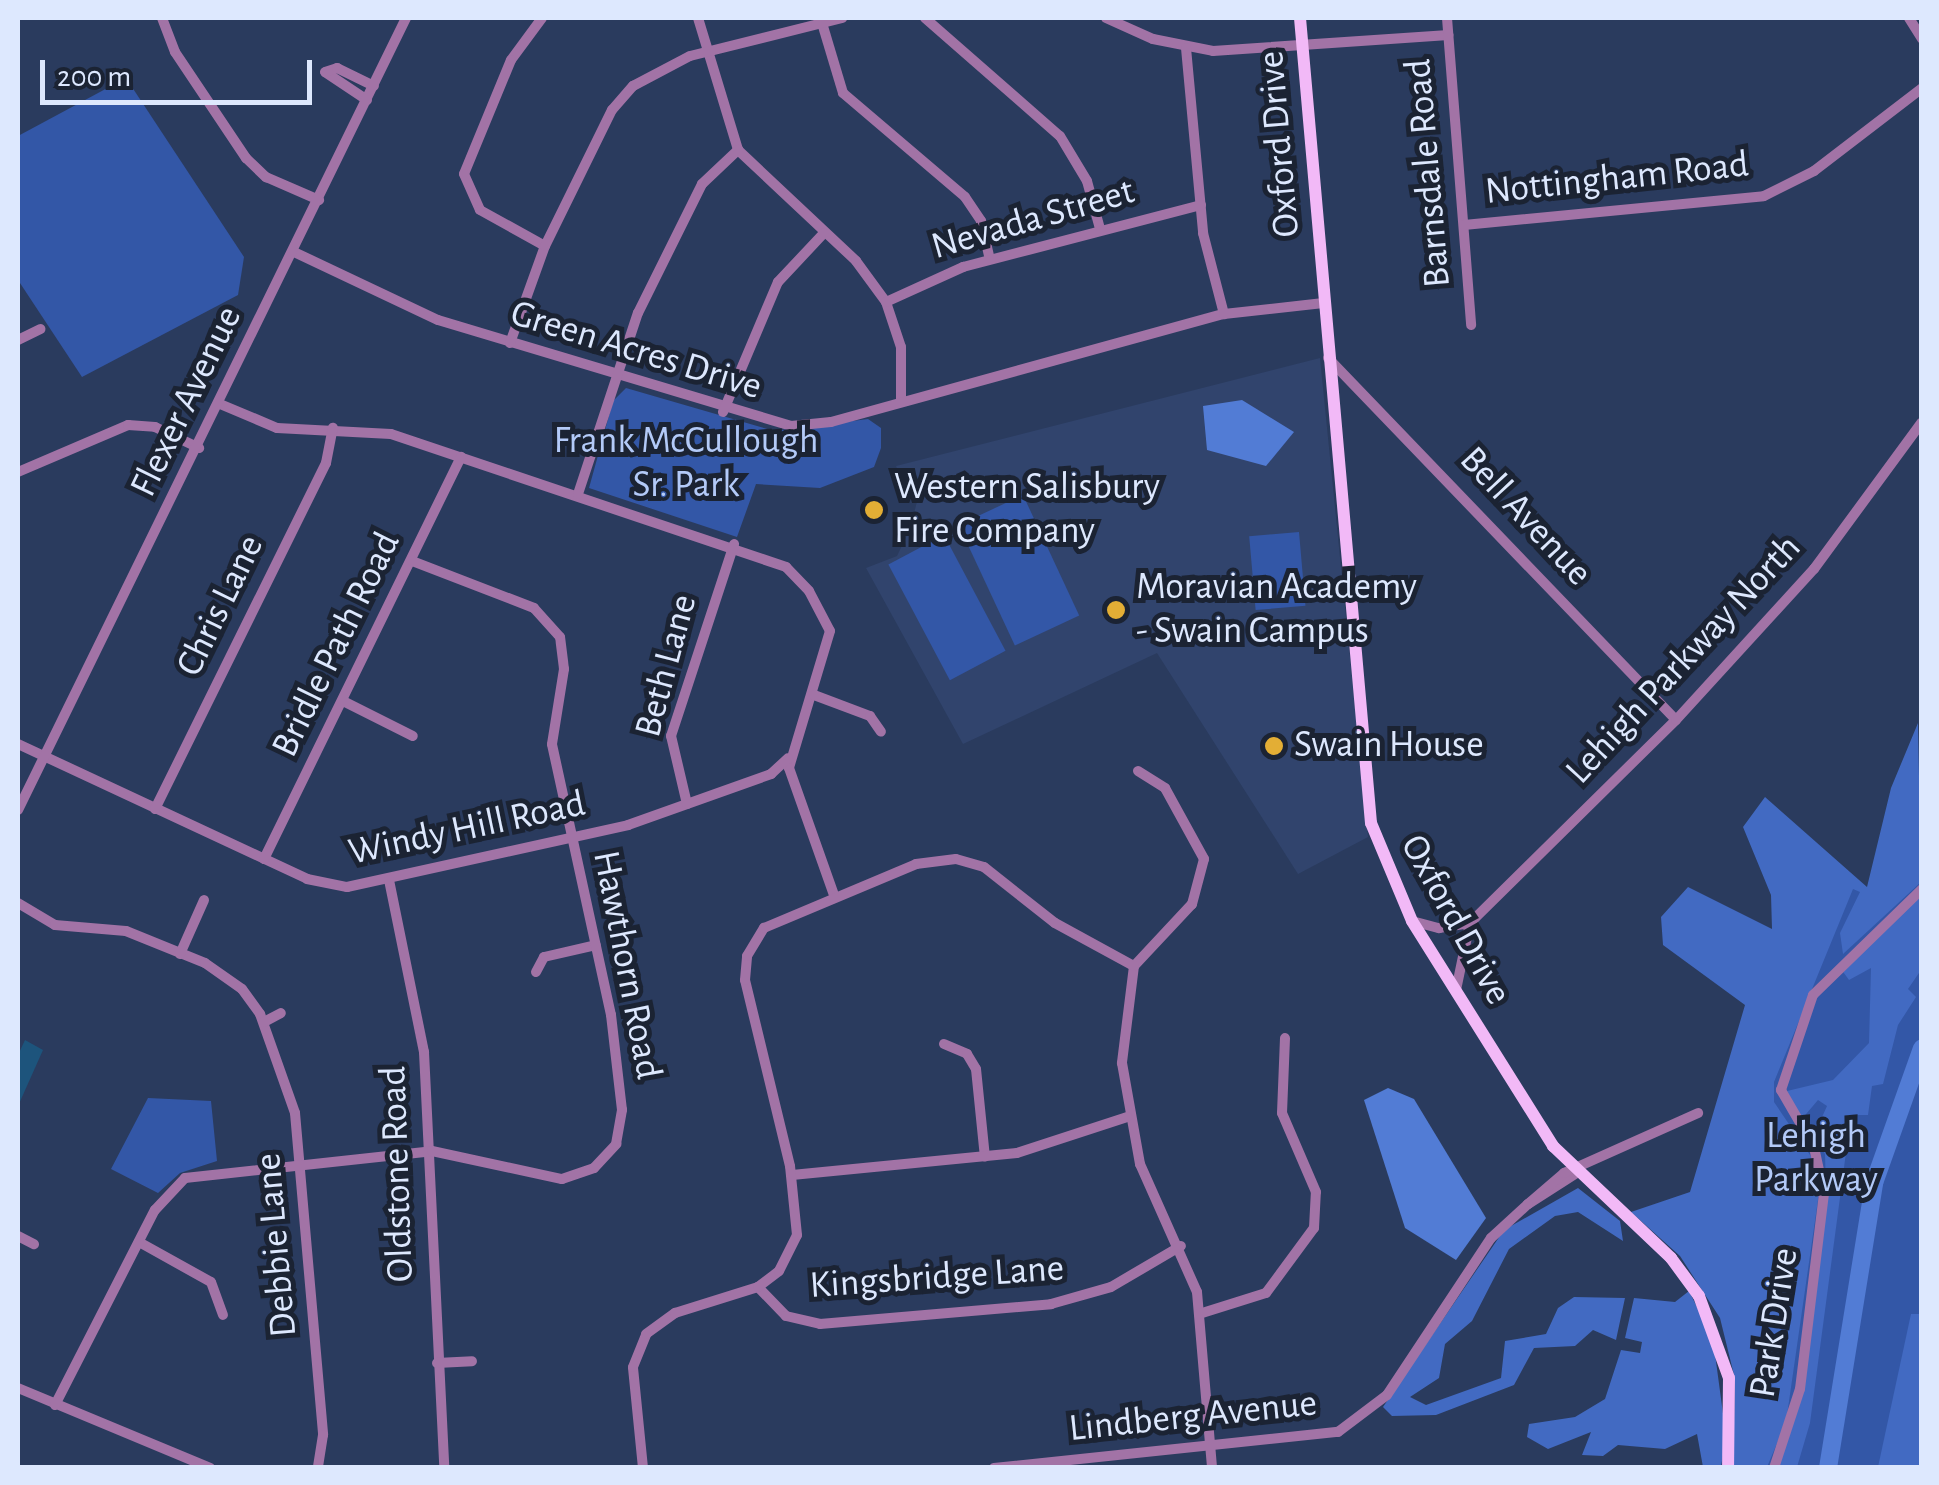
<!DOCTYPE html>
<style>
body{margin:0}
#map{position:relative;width:1939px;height:1485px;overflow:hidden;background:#2a3b5e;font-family:"Alegreya Sans",sans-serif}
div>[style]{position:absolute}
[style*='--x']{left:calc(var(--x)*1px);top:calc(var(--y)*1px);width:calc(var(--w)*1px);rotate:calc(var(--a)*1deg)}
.built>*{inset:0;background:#31446d}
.green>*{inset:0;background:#3357a7;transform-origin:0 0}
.forest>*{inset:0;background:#426ac2}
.water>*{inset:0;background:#527cd5}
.river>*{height:18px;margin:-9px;padding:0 9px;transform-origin:9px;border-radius:9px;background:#527cd5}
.building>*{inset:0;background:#1d547c}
.minor>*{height:10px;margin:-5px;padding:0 5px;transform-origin:5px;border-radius:5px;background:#a273a6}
.major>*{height:12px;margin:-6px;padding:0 6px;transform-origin:6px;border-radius:6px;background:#f2b9f7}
.dots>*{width:28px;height:28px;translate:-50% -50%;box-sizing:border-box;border:5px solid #1b2333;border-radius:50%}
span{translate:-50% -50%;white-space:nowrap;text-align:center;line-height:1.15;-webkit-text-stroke:10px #1b2333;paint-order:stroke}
.street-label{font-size:38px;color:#dde8fe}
.park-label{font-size:38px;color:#b3caf8}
.poi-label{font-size:38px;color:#dde8fe}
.left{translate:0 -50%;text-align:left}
.frame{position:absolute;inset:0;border:20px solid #dde8fe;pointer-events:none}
.scale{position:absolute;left:40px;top:60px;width:272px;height:45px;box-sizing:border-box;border:5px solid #dde8fe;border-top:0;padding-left:12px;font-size:30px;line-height:35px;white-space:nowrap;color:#dde8fe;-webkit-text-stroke:8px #1b2333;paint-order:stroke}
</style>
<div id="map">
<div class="built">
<i style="clip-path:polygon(1320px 358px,1368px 837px,1298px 874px,1157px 653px,963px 744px,866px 568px,897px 556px,910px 529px,920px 490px,903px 484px,896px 466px)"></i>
</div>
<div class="green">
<i style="clip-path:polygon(126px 78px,244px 257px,238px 295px,82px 377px,18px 280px,18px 136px)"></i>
<i style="clip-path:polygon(626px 388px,774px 431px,868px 419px,881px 428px,881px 448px,874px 467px,820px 488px,756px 484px,737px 537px,589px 488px,613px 401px)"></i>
<i style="left:1023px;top:495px;width:133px;height:71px;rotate:65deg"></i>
<i style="left:1299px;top:532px;width:74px;height:50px;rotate:85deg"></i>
<i style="left:944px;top:535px;width:131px;height:63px;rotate:62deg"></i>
<i style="clip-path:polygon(1921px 865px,1921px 1467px,1733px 1467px,1750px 1009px,1849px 887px,1885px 900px)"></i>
<i style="clip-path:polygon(148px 1098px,211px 1101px,217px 1161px,180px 1173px,158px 1193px,111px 1169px)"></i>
</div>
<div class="forest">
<i style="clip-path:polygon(1918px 723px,1921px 882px,1843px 954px,1840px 933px,1860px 892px,1853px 889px,1774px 1082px,1774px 1102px,1812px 1158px,1819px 1193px,1786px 1422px,1767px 1467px,1733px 1467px,1735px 1379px,1720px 1318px,1680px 1256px,1631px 1212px,1690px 1192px,1745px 1005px,1663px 945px,1661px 917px,1688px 887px,1772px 929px,1771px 895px,1743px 827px,1765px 797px,1867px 887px,1891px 788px)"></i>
<i style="clip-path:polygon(1921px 896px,1921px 970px,1908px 989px,1916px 997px,1898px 1025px,1883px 1084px,1872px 1086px,1868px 1115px,1851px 1115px,1810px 1423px,1797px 1467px,1775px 1468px,1792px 1420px,1826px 1191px,1825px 1154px,1814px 1135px,1827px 1106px,1818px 1100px,1801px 1120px,1787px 1091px,1833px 1080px,1869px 1043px,1871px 968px,1849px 980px,1841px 969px)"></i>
<i style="clip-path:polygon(1578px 1188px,1620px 1221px,1623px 1241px,1578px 1212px,1555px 1216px,1509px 1249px,1472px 1321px,1445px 1344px,1439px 1378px,1410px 1397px,1426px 1405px,1501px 1378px,1505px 1341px,1546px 1334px,1558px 1308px,1574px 1297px,1625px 1298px,1616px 1340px,1593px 1330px,1575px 1346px,1534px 1348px,1514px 1385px,1436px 1415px,1392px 1416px,1383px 1407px,1504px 1230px)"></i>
<i style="clip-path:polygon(1689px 1291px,1713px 1339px,1726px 1436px,1721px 1467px,1703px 1467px,1697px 1434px,1665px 1449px,1618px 1445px,1603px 1456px,1582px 1455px,1591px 1432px,1548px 1449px,1527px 1437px,1529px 1424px,1575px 1417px,1605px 1399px,1621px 1350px,1640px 1353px,1642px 1342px,1625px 1338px,1634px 1298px,1675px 1302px)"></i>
<i style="clip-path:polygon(1911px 1314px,1921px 1314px,1921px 1467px,1878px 1467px)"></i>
</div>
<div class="water">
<i style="clip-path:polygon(1242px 400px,1294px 432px,1266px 466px,1207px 450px,1203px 406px)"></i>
<i style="clip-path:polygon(1388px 1088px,1414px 1099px,1486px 1218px,1456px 1260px,1405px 1228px,1364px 1100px)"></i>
</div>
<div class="river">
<i style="--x:1828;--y:1468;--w:289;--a:-80.8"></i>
<i style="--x:1874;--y:1183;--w:143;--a:-70.4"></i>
</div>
<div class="building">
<i style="clip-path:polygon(25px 1040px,43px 1050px,18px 1106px,18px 1055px)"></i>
</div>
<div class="minor">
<i style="--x:162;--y:18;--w:36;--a:69"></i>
<i style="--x:175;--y:52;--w:128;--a:56.2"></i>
<i style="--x:246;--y:158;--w:28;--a:44"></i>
<i style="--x:266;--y:177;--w:58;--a:23.5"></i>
<i style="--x:542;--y:18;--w:52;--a:126.4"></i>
<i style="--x:511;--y:60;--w:123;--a:112.4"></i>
<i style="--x:464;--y:174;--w:39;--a:66"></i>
<i style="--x:480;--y:210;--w:74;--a:29"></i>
<i style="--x:698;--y:18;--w:138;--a:73.1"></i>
<i style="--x:738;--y:150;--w:162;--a:43.2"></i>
<i style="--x:856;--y:261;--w:51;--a:53.8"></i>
<i style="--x:886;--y:302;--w:47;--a:71.6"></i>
<i style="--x:901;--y:347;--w:55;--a:90"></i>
<i style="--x:925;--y:18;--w:179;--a:41.2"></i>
<i style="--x:1060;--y:136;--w:52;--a:59"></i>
<i style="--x:1087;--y:181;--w:50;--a:74.8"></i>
<i style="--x:1106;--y:18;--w:51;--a:24.1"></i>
<i style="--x:1153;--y:39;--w:61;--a:11.3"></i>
<i style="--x:1213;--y:51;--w:236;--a:-3.9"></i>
<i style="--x:1447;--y:18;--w:308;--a:85.5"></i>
<i style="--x:1909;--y:18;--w:25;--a:58"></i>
<i style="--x:822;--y:23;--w:73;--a:73.3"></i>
<i style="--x:843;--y:93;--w:160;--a:40.4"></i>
<i style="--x:965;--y:197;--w:29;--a:56"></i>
<i style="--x:981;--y:221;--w:39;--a:77"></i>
<i style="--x:1186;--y:48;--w:186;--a:84.7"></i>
<i style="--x:1203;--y:233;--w:84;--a:75.5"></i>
<i style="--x:367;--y:100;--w:50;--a:-146.3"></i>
<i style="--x:325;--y:72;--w:13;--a:-18"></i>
<i style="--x:337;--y:68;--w:41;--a:25.9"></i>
<i style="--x:1464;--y:225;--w:301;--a:-5.5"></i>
<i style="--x:1764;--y:196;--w:56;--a:-26.6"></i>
<i style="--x:1814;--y:171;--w:136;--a:-37.5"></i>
<i style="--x:294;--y:252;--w:159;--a:25.3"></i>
<i style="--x:438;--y:320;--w:369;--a:16.7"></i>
<i style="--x:791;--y:426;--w:40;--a:-5.7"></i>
<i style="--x:831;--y:422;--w:408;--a:-15.4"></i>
<i style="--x:1224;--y:314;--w:100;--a:-6.3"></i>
<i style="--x:886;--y:302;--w:85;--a:-24.4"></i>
<i style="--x:963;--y:267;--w:246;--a:-14.6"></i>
<i style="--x:18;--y:340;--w:25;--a:-26"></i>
<i style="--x:510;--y:343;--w:103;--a:-70.2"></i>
<i style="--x:545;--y:246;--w:152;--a:-63.8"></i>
<i style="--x:612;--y:110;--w:32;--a:-49"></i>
<i style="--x:633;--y:86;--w:64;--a:-27.8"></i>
<i style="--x:690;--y:56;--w:157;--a:-14"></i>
<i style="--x:1328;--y:358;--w:502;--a:46.13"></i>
<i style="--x:220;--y:404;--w:62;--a:22.8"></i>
<i style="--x:277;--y:428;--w:114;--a:3"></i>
<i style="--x:391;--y:434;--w:417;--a:18.6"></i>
<i style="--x:786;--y:567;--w:33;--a:46"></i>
<i style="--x:809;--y:591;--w:45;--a:62.3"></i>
<i style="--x:830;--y:631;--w:143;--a:106.7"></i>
<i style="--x:789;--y:768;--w:135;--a:70.5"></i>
<i style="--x:723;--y:412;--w:141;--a:-67.1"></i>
<i style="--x:778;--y:282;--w:67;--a:-46.8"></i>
<i style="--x:18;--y:472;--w:120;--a:-23.1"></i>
<i style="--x:128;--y:425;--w:27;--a:4"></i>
<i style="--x:155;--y:427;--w:49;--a:25.5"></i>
<i style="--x:578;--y:494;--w:191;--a:-71.7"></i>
<i style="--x:638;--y:313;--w:144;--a:-63.6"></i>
<i style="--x:702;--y:184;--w:50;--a:-43.4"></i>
<i style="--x:814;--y:695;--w:60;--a:20.6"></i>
<i style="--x:870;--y:716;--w:19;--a:55"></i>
<i style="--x:343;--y:701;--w:78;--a:26.6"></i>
<i style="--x:18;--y:744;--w:319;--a:25"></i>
<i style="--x:307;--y:879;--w:41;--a:11.3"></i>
<i style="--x:347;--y:887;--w:288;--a:-12.4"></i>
<i style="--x:628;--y:825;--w:152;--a:-19.6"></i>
<i style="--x:771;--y:774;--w:23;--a:-43"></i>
<i style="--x:1138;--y:771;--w:32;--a:32"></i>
<i style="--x:1165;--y:788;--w:81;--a:61.2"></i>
<i style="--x:1204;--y:859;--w:47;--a:104.9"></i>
<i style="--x:1192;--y:904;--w:85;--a:133.1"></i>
<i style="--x:1134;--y:966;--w:98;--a:97.1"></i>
<i style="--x:1122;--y:1063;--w:103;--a:79.9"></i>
<i style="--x:1140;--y:1164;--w:140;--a:66"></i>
<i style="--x:1197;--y:1292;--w:177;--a:85.1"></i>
<i style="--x:687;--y:804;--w:70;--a:-103.2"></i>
<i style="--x:671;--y:736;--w:202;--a:-71.8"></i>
<i style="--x:155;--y:809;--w:386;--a:-63.7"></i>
<i style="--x:326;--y:463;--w:36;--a:-79"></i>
<i style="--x:18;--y:810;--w:882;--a:-63.9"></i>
<i style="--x:264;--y:859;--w:448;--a:-63.9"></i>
<i style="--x:389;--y:880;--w:176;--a:78.5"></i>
<i style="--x:424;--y:1052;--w:416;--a:87.2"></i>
<i style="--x:18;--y:903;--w:43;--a:30.7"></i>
<i style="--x:55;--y:925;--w:71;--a:4.8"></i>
<i style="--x:126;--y:931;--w:85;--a:22.1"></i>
<i style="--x:205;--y:963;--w:45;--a:35.1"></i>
<i style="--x:242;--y:989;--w:31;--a:54"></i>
<i style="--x:260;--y:1014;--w:105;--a:70.5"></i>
<i style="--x:295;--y:1113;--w:323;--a:85"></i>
<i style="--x:323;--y:1435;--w:33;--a:99"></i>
<i style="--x:1412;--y:921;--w:28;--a:15"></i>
<i style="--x:1439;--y:928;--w:31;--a:-9"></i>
<i style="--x:1470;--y:923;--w:289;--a:-44.6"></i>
<i style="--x:1676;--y:720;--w:205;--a:-47.6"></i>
<i style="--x:1814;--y:569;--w:182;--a:-53.7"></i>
<i style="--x:180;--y:954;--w:59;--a:-66"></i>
<i style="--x:536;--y:972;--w:17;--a:-62"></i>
<i style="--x:544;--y:957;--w:53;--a:-13"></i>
<i style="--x:1456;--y:990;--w:68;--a:-78.2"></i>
<i style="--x:264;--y:1022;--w:19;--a:-28"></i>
<i style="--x:944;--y:1044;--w:25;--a:23"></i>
<i style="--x:967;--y:1054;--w:17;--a:59"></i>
<i style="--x:976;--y:1069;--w:88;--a:84.2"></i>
<i style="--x:1575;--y:1174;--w:56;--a:147.4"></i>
<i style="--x:1528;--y:1204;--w:48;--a:-40.7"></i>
<i style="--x:1564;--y:1173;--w:147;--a:-24.1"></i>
<i style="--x:792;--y:1175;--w:226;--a:-5.6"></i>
<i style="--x:1017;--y:1153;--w:116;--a:-18.1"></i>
<i style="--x:18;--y:1236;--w:18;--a:27"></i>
<i style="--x:139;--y:1242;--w:82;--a:29.1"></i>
<i style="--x:211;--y:1282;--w:35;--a:70"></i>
<i style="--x:758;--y:1287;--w:40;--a:46"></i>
<i style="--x:786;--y:1316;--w:35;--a:13"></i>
<i style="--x:820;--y:1324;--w:232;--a:-4.9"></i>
<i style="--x:1051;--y:1304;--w:62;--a:-15.8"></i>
<i style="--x:1111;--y:1287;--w:81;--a:-30.4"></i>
<i style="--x:1199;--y:1314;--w:70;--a:-17.4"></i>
<i style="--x:1266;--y:1293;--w:81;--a:-53.6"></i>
<i style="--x:1314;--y:1228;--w:36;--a:-87"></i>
<i style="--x:1316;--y:1192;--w:86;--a:-113.3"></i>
<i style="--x:1282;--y:1113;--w:75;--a:-87.7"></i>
<i style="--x:437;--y:1363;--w:35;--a:-3"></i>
<i style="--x:18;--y:1388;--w:208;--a:22.6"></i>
<i style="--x:55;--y:1405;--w:219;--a:-62.9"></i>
<i style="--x:155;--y:1210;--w:44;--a:-46.8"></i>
<i style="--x:185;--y:1178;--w:248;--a:-6.2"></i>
<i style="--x:432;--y:1151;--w:133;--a:12.2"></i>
<i style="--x:562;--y:1179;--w:34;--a:-19"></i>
<i style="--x:594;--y:1168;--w:33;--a:-47"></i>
<i style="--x:616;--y:1144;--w:35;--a:-80"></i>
<i style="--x:622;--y:1110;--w:96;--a:-96.6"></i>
<i style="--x:611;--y:1015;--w:277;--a:-102.3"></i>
<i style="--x:552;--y:744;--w:76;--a:-80.9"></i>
<i style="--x:564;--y:669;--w:32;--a:-97"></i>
<i style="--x:560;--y:637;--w:39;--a:-132"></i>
<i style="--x:534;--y:608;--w:131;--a:-158.9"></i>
<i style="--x:643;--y:1468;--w:101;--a:-95.7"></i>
<i style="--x:633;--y:1367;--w:35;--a:-68"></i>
<i style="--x:646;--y:1334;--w:36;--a:-36"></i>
<i style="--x:675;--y:1313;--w:87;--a:-17.4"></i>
<i style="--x:758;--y:1287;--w:26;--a:-37"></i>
<i style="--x:779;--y:1271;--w:40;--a:-63.4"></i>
<i style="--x:797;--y:1235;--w:69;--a:-95.8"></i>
<i style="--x:790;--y:1166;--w:191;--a:-103.6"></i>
<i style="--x:745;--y:980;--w:24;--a:-85"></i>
<i style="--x:747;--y:956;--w:33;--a:-59"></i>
<i style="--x:764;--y:928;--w:165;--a:-22.8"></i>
<i style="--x:916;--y:864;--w:40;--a:-7.1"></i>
<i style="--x:956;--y:859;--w:29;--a:16"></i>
<i style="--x:984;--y:867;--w:90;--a:38.3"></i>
<i style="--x:1055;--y:923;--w:90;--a:28.6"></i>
<i style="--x:994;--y:1468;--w:346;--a:-6"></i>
<i style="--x:1338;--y:1432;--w:61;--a:-37.1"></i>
<i style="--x:1387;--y:1395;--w:188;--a:-56.5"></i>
<i style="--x:1491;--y:1238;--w:50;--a:-42.6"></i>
<i style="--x:1774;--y:1468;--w:83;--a:-71.8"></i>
<i style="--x:1800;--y:1389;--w:197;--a:-83"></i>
<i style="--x:1824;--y:1193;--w:47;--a:-102.3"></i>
<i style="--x:1814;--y:1147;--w:66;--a:-120.1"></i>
<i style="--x:1781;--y:1090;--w:100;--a:-71.4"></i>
<i style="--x:1813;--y:995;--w:152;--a:-44.2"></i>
</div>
<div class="major">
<i style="--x:1300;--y:18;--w:808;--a:84.96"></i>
<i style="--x:1371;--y:823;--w:106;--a:67.3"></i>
<i style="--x:1412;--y:921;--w:266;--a:57.9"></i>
<i style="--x:1553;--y:1146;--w:163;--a:43.5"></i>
<i style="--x:1671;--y:1258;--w:47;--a:53.6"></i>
<i style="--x:1699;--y:1296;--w:87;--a:69.9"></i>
<i style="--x:1729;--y:1378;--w:90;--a:90.6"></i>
</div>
<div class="dots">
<i style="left:874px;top:510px;background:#e3ae35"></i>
<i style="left:1116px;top:610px;background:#e3ae35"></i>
<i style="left:1274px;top:746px;background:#e3ae35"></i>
</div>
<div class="street-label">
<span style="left:1280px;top:144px;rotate:-95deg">Oxford Drive</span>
<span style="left:1429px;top:173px;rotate:-95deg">Barnsdale Road</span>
<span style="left:1617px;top:179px;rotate:-6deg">Nottingham Road</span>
<span style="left:1033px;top:220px;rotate:-16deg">Nevada Street</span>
<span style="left:636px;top:351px;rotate:17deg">Green Acres Drive</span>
<span style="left:187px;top:402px;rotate:-64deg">Flexer Avenue</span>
<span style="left:1525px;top:517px;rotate:47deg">Bell Avenue</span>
<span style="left:221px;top:606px;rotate:-64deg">Chris Lane</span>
<span style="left:337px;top:645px;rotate:-64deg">Bridle Path Road</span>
<span style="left:1684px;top:660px;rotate:-47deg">Lehigh Parkway North</span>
<span style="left:667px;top:666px;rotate:-75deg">Beth Lane</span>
<span style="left:467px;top:829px;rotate:-12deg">Windy Hill Road</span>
<span style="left:1455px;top:920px;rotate:61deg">Oxford Drive</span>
<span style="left:626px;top:965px;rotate:79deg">Hawthorn Road</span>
<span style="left:398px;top:1174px;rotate:-92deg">Oldstone Road</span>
<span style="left:277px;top:1245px;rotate:-95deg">Debbie Lane</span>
<span style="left:937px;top:1278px;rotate:-4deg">Kingsbridge Lane</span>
<span style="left:1775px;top:1323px;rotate:-81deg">Park Drive</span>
<span style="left:1193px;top:1417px;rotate:-6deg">Lindberg Avenue</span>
</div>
<div class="park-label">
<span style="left:686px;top:464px">Frank McCullough<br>Sr. Park</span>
<span style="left:1816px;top:1159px">Lehigh<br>Parkway</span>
</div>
<div class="poi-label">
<span class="left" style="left:894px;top:510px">Western Salisbury<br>Fire Company</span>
<span class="left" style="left:1136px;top:610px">Moravian Academy<br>- Swain Campus</span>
<span class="left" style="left:1294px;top:746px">Swain House</span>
</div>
<div class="frame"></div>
<div class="scale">200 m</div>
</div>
